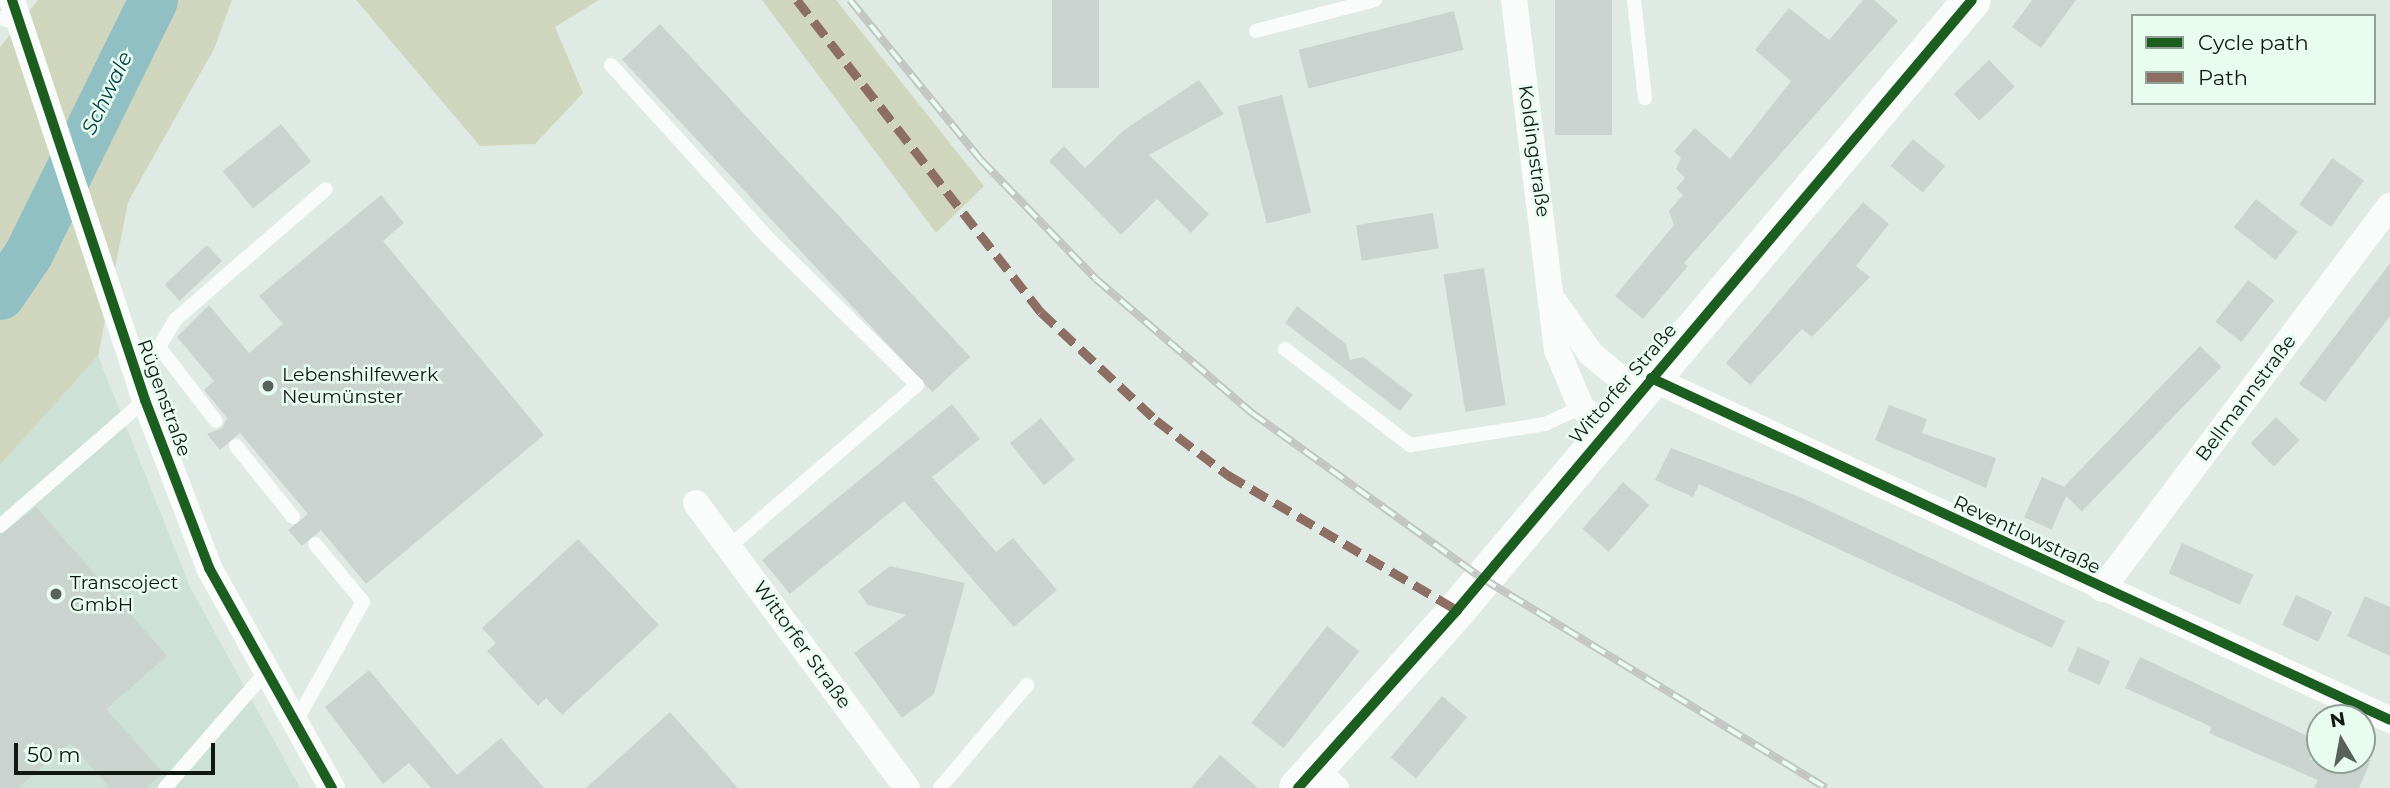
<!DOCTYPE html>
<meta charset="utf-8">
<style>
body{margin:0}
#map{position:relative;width:2390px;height:788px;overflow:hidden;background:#e0eae4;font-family:Montserrat,sans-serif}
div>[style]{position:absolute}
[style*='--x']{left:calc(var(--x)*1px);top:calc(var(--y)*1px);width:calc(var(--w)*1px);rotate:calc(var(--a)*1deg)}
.built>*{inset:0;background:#cee1d6}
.green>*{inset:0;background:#d0d6bd}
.river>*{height:49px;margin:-24.5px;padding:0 24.5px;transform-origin:24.5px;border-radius:24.5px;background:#90bfc4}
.building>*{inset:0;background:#cbd3d0;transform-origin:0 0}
.lane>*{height:14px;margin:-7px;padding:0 7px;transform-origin:7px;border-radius:7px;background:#fafcfb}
.street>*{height:26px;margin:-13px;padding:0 13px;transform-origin:13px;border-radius:13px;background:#fafcfb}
.secondary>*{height:38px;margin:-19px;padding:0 19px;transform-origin:19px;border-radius:19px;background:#fafcfb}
.rail>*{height:8px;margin-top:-4px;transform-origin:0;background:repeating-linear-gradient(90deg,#e8fcf0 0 16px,#c2c5c3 0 32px);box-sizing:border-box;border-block:2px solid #c2c5c3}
.quiet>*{height:9px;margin-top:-4.5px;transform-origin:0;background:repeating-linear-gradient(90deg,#8d6e63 0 18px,transparent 0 27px)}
.cycleway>*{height:10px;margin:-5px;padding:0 5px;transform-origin:5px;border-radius:5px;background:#1b5e20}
.dots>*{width:19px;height:19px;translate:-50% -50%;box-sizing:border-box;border:4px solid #e8fcf0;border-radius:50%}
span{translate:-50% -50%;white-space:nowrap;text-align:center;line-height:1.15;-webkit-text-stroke:5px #e8fcf0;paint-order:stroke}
.street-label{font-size:19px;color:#101713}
.poi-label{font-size:19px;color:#101713}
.left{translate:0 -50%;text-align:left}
.water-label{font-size:21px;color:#06424b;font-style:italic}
.legend{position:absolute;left:2131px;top:14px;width:245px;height:91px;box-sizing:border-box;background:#e8fcf0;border:2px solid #92a098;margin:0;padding:9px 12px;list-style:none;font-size:21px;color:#101713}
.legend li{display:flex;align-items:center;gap:14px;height:35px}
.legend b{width:35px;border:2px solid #92a098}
.north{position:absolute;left:2306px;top:704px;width:70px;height:70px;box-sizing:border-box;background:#e8fcf0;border:2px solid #92a098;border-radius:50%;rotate:350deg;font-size:19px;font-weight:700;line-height:28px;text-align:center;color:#101713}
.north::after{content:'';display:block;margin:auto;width:24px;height:32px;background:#59615c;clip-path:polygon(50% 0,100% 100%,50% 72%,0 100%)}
.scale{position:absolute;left:14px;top:743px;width:201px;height:32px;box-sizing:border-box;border:4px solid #101713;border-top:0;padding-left:9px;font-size:21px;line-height:24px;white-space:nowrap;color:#101713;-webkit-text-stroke:5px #e8fcf0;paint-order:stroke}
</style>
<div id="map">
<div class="built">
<i style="clip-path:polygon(98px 356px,190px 587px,300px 788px,0 788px,0 465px)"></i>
</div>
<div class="green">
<i style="clip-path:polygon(38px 0,232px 0,214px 49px,128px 202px,98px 356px,0 465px,0 47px)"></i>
<i style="clip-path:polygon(356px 0,599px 0,555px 27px,583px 93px,535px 144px,480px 146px)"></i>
<i style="clip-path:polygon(762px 0,836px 0,984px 186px,936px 233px)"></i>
</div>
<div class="river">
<i style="--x:0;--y:295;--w:50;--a:-55.7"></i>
<i style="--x:28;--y:254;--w:283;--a:-63.8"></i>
</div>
<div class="building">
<i style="left:1052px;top:0;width:47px;height:88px"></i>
<i style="left:1555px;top:0;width:57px;height:135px"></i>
<i style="clip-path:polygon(1863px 0,1874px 0,1898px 21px,1684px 263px,1688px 266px,1643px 319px,1615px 296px,1674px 225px,1669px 211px,1683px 195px,1676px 188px,1685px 178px,1676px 169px,1681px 158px,1674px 151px,1695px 128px,1730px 159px,1791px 81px,1755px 50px,1789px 8px,1829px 40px)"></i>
<i style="clip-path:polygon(2032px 0,2076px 0,2041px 48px,2012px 27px)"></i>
<i style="left:1454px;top:11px;width:40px;height:160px;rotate:76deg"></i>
<i style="left:660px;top:24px;width:455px;height:52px;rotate:47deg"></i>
<i style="left:1989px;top:60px;width:37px;height:49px;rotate:46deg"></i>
<i style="clip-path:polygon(1199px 80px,1224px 114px,1149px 155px,1209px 214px,1191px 233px,1157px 199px,1121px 235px,1049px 161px,1064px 146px,1085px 168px,1124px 130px)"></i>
<i style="left:1282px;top:95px;width:121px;height:46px;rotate:76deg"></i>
<i style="left:281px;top:124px;width:48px;height:75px;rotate:51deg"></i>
<i style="left:1913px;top:139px;width:42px;height:35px;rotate:40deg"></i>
<i style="left:2332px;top:158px;width:39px;height:57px;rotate:35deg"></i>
<i style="clip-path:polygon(381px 195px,404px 223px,383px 241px,544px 435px,366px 584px,321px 530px,302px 546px,288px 530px,308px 514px,240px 433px,220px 450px,207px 434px,222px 428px,227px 418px,204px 390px,214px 381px,177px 337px,209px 305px,249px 353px,283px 324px,259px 296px)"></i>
<i style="left:2256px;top:199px;width:53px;height:36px;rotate:38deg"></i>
<i style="clip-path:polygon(1863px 202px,1889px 224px,1856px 266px,1870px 277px,1812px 337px,1802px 329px,1750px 385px,1726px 363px)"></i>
<i style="left:1433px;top:213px;width:36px;height:78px;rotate:81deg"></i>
<i style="left:207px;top:245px;width:22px;height:58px;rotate:47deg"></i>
<i style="clip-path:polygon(2390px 263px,2390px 316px,2325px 402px,2299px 384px)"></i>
<i style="left:1484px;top:268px;width:139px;height:41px;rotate:81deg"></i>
<i style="left:2248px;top:280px;width:33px;height:53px;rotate:38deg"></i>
<i style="clip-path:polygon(1297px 306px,1346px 344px,1350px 360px,1363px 357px,1413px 395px,1400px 411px,1285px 323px)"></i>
<i style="left:2200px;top:346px;width:30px;height:201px;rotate:44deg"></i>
<i style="clip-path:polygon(952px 404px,980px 439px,932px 477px,996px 552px,1013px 538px,1057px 590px,1014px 627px,904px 501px,790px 594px,762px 560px)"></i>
<i style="clip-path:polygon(1889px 405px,1927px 419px,1922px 433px,1996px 458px,1986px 488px,1875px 440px)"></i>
<i style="left:2276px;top:417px;width:33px;height:37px;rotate:44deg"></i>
<i style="left:1041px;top:418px;width:54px;height:40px;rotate:51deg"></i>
<i style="clip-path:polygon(1671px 448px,1800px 497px,2065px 621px,2052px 648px,1699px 484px,1693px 497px,1655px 480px)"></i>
<i style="left:2042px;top:477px;width:30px;height:44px;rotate:24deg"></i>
<i style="left:1623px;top:482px;width:35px;height:62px;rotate:41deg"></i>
<i style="clip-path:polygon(36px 507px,167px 656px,106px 709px,163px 773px,146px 788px,110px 788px,70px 743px,18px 788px,0 788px,0 535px)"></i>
<i style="clip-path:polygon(578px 539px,659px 625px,562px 715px,546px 698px,538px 706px,487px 651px,496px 643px,482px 628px)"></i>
<i style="left:2182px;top:543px;width:78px;height:33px;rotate:24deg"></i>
<i style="clip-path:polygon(890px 566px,965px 583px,934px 694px,902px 718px,854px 653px,906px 615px,868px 605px,858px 591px)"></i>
<i style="left:2296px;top:595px;width:40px;height:33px;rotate:25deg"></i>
<i style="clip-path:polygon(2365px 596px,2390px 607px,2390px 656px,2347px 636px)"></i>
<i style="left:1327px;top:626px;width:41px;height:123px;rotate:38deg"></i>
<i style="left:2078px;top:647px;width:35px;height:26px;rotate:24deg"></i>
<i style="clip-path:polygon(2140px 657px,2318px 741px,2309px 760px,2371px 760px,2359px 788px,2314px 788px,2318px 780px,2209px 733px,2212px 727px,2125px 688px)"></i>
<i style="clip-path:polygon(369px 670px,457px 775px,501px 738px,544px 788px,431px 788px,409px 763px,383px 784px,325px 707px)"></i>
<i style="left:1442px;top:696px;width:33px;height:80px;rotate:40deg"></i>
<i style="clip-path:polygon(670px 712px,738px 788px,586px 788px)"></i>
<i style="clip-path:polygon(1220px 755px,1258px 788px,1191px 788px)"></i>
</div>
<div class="lane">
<i style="--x:1634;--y:0;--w:99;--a:83.6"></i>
<i style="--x:0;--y:18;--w:23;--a:18"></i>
<i style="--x:1256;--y:31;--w:123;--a:-14.6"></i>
<i style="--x:611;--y:65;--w:234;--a:47.8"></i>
<i style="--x:768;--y:238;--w:209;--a:44.6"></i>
<i style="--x:917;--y:385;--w:247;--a:139.3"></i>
<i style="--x:159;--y:347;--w:33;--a:-59"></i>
<i style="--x:176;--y:319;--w:198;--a:-40.9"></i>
<i style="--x:159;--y:347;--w:93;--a:52.4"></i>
<i style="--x:127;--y:348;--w:32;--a:-2"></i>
<i style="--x:1285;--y:349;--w:158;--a:37.5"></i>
<i style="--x:1410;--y:445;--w:137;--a:-8.8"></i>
<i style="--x:1545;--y:424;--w:40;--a:-25"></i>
<i style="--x:236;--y:446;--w:91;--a:51.2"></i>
<i style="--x:0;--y:526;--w:192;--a:-41"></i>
<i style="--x:295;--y:723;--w:139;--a:-60.7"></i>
<i style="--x:363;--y:602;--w:75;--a:-129.6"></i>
<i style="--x:165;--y:788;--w:152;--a:-49"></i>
<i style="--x:940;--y:788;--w:135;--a:-49.8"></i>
</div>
<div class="street">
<i style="--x:12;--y:0;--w:422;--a:71.6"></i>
<i style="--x:145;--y:400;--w:180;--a:69.1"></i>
<i style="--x:209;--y:568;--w:252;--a:60.8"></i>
<i style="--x:1514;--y:0;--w:353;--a:83"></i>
<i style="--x:1557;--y:350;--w:62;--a:67.2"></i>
<i style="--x:1581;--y:407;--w:33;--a:39"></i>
<i style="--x:1555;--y:303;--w:62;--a:54.8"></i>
<i style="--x:1591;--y:354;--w:61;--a:39.7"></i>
<i style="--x:1651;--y:378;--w:814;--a:24.83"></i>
<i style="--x:696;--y:503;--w:355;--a:53.5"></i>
<i style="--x:2102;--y:589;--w:479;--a:-53.1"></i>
<i style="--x:1314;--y:769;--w:29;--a:41"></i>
</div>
<div class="secondary">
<i style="--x:1298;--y:788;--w:239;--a:-48.2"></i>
<i style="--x:1457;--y:610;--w:798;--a:-49.83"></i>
</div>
<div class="rail">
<i style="--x:850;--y:0;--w:207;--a:50.7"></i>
<i style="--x:981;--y:160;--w:165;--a:46"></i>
<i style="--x:1096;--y:279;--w:206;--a:40.7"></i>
<i style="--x:1252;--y:413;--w:283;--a:35.7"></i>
<i style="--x:1482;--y:578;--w:403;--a:31.4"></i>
</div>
<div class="quiet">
<i style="--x:797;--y:0;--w:396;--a:52"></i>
<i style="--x:1041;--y:312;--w:158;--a:43.2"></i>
<i style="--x:1156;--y:420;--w:91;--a:37.4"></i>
<i style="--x:1228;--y:475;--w:266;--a:30.5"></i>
</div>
<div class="cycleway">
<i style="--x:12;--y:0;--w:422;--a:71.6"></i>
<i style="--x:145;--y:400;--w:180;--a:69.1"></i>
<i style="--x:209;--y:568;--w:252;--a:60.8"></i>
<i style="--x:1651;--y:378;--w:814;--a:24.83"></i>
<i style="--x:1298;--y:788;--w:239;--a:-48.2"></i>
<i style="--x:1457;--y:610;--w:798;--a:-49.83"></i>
</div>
<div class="dots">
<i style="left:268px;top:386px;background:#59615c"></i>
<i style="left:56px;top:594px;background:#59615c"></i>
</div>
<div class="street-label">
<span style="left:1534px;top:151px;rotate:82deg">Koldingstraße</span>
<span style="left:1623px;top:384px;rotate:-49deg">Wittorfer Straße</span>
<span style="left:164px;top:398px;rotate:70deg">Rügenstraße</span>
<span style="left:2246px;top:398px;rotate:-53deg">Bellmannstraße</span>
<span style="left:2027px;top:535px;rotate:25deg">Reventlowstraße</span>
<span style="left:802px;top:645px;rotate:54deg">Wittorfer Straße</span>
</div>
<div class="poi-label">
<span class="left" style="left:282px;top:386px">Lebenshilfewerk<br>Neumünster</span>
<span class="left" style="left:70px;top:594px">Transcoject<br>GmbH</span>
</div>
<div class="water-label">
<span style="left:107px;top:93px;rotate:-64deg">Schwale</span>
</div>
<ul class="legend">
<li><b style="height:9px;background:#1b5e20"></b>Cycle path</li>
<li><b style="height:9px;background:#8d6e63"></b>Path</li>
</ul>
<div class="north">N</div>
<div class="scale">50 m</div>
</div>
